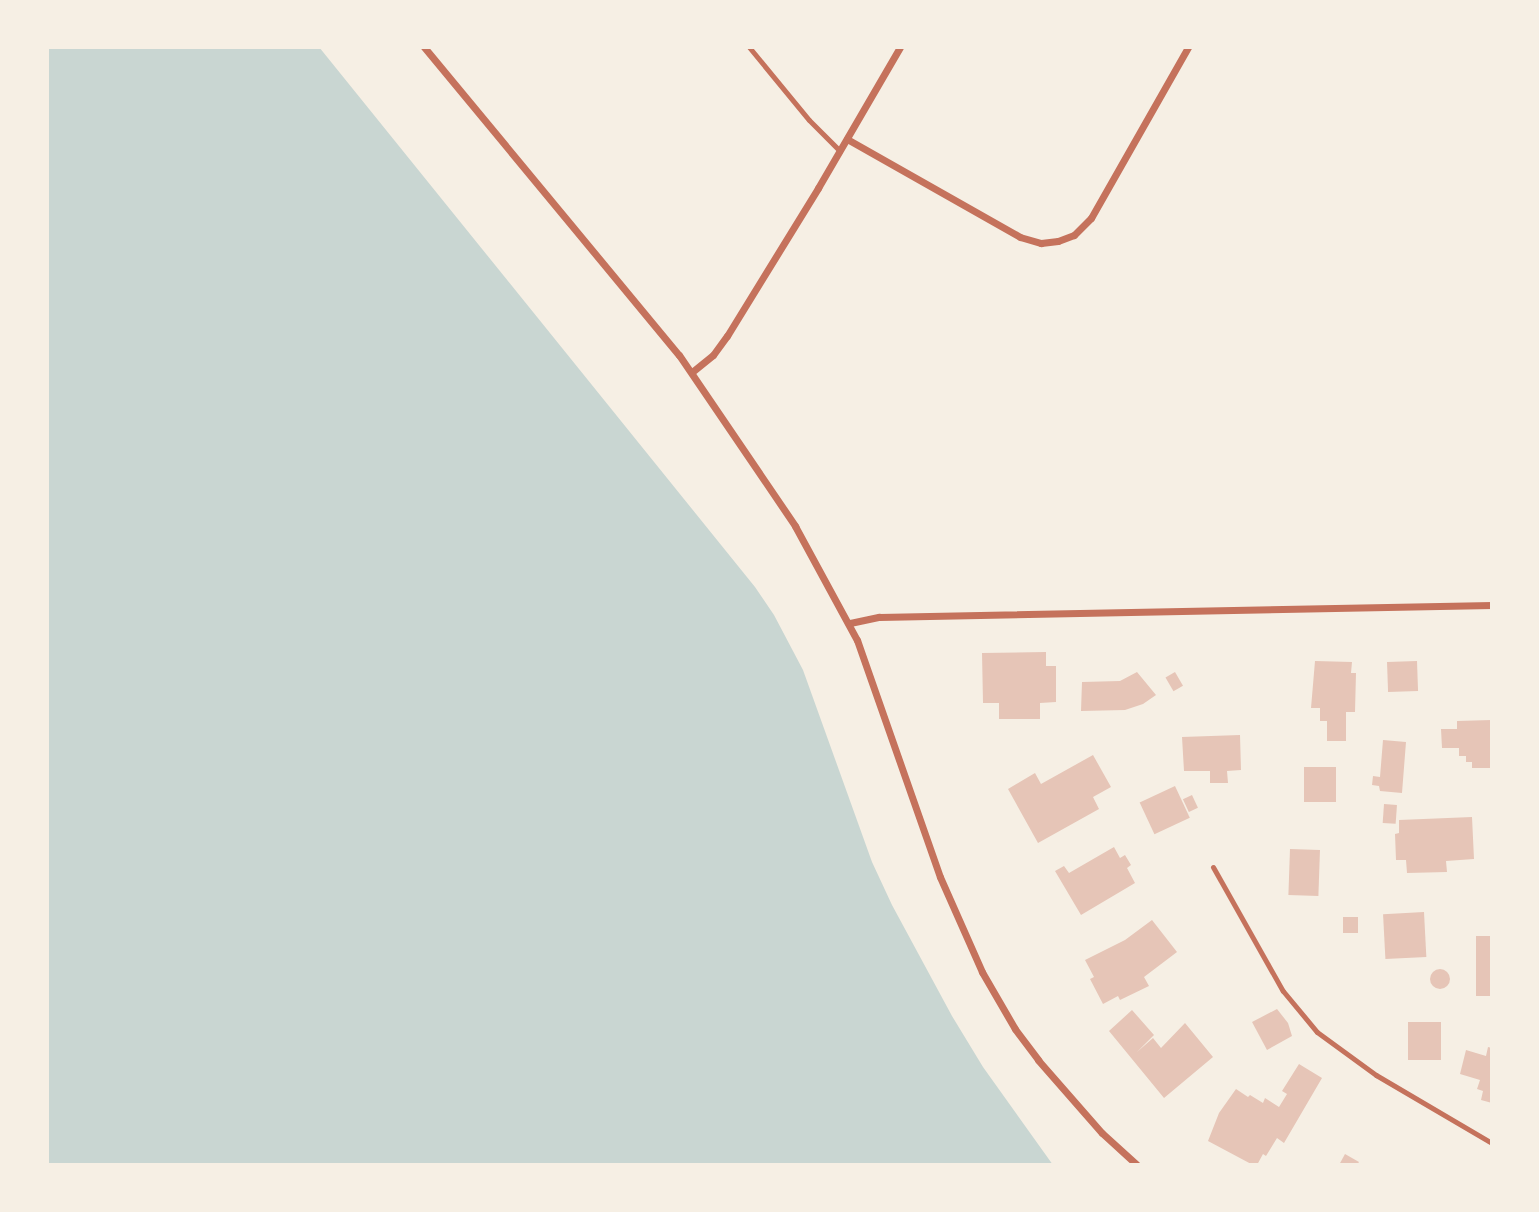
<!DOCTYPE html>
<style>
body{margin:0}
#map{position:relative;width:1539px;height:1212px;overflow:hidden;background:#f6efe4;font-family:"Noto Sans",sans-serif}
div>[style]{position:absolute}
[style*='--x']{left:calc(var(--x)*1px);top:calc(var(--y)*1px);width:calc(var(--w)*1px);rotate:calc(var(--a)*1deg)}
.water>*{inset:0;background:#c9d6d2}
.building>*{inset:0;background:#e6c5b7;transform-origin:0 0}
.round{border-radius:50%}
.service>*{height:5px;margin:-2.5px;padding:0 2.5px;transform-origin:2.5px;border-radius:2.5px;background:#c5725c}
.minor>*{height:7px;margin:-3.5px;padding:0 3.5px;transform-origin:3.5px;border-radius:3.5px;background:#c5725c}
span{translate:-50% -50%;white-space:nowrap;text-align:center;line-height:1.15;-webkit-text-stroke:7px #f6efe4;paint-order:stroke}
.frame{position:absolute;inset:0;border:49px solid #f6efe4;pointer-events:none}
</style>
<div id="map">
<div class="water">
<i style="clip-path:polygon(47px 47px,319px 47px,755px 587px,774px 615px,803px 670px,872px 862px,892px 905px,952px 1016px,983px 1067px,1053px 1165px,47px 1165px)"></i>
</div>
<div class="building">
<i style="clip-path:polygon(1046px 652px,1046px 666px,1056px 666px,1056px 702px,1040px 703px,1040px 719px,999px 719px,999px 703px,983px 703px,982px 653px)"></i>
<i style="clip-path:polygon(1315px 661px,1352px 662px,1351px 673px,1356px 673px,1355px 712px,1346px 712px,1346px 741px,1327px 741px,1327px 721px,1320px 721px,1320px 708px,1311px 708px)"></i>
<i style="left:1417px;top:661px;width:30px;height:30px;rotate:88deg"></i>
<i style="clip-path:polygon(1137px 672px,1156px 695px,1143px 704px,1125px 710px,1081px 711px,1082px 682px,1120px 681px)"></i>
<i style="left:1175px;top:672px;width:16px;height:11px;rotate:60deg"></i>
<i style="clip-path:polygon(1492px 720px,1492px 768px,1472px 768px,1472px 762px,1466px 762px,1466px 756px,1459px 756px,1459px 748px,1442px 748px,1441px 729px,1457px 729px,1457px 721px)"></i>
<i style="clip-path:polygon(1240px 735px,1241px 770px,1227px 771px,1228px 783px,1210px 783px,1210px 771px,1184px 771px,1182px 737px)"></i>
<i style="clip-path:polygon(1383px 740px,1406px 742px,1402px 793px,1380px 791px,1379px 786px,1372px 785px,1373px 776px,1380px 777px)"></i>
<i style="clip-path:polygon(1093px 755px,1111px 787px,1093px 797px,1099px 809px,1038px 843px,1008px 789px,1035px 773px,1041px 784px)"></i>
<i style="left:1304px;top:767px;width:32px;height:35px"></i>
<i style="left:1175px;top:786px;width:35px;height:39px;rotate:65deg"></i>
<i style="left:1192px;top:795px;width:14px;height:10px;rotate:65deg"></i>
<i style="left:1384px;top:804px;width:13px;height:19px;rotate:4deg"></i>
<i style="clip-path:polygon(1472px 817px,1474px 859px,1446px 861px,1447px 872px,1407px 873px,1406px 860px,1396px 860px,1395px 834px,1399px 833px,1399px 820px)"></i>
<i style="clip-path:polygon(1114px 847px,1120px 858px,1125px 855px,1131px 865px,1127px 868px,1135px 883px,1081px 915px,1055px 871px,1064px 866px,1069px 873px)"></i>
<i style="left:1290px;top:849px;width:30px;height:46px;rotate:2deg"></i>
<i style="left:1424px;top:912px;width:45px;height:41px;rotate:87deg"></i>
<i style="left:1343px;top:917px;width:15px;height:16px"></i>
<i style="clip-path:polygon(1152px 920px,1177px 952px,1144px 977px,1149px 986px,1120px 1000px,1118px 996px,1103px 1004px,1090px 979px,1094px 977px,1085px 960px,1125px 940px)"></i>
<i style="left:1476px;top:936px;width:16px;height:60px"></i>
<i class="round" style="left:1430px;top:969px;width:20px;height:20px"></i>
<i style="clip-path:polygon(1277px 1009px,1288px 1023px,1292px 1036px,1267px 1050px,1252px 1022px)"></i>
<i style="clip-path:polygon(1132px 1010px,1154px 1035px,1137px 1052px,1153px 1038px,1161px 1048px,1185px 1023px,1213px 1057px,1164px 1098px,1109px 1031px)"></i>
<i style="left:1408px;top:1022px;width:33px;height:38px"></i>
<i style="clip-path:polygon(1488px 1047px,1492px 1048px,1492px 1103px,1481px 1100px,1483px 1091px,1477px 1089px,1480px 1080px,1460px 1074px,1466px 1050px,1486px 1056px)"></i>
<i style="clip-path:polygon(1299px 1064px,1322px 1078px,1284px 1143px,1277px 1138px,1266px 1156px,1263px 1154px,1257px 1165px,1253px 1165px,1208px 1141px,1219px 1113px,1236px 1089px,1248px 1097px,1250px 1095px,1263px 1103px,1265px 1098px,1279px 1107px,1287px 1094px,1282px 1091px)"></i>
<i style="clip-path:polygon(1345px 1154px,1359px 1162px,1357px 1165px,1339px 1165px)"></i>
</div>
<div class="service">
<i style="--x:749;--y:47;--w:94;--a:50.6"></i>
<i style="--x:809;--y:120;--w:44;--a:45"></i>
<i style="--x:1213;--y:867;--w:142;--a:60.6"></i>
<i style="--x:1283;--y:991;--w:53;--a:50.3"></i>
<i style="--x:1317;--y:1032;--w:73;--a:36.1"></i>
<i style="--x:1376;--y:1075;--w:134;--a:30.4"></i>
</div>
<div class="minor">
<i style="--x:424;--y:47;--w:400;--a:50.4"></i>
<i style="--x:679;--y:355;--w:207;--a:55.8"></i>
<i style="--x:795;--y:526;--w:130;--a:61.5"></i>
<i style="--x:857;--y:640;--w:251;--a:70.7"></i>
<i style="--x:940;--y:877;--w:104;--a:66.1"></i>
<i style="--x:982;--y:972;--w:66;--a:59.9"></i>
<i style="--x:1015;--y:1029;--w:39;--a:53"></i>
<i style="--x:1038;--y:1060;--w:97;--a:48.8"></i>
<i style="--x:1102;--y:1133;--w:47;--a:42.4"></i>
<i style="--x:847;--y:139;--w:199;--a:29.5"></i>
<i style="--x:1020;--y:237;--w:22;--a:16"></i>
<i style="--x:1041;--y:243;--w:17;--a:-7"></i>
<i style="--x:1058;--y:241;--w:17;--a:-21"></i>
<i style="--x:1074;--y:235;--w:24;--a:-45"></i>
<i style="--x:1091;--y:218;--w:197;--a:-60.4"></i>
<i style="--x:692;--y:372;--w:27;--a:-39"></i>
<i style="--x:713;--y:355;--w:24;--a:-54"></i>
<i style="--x:727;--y:336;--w:174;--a:-58.4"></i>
<i style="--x:818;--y:188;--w:163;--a:-59.8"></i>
<i style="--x:850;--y:623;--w:30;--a:-12"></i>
<i style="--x:879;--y:617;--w:613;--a:-1.12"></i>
</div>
<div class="frame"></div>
</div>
